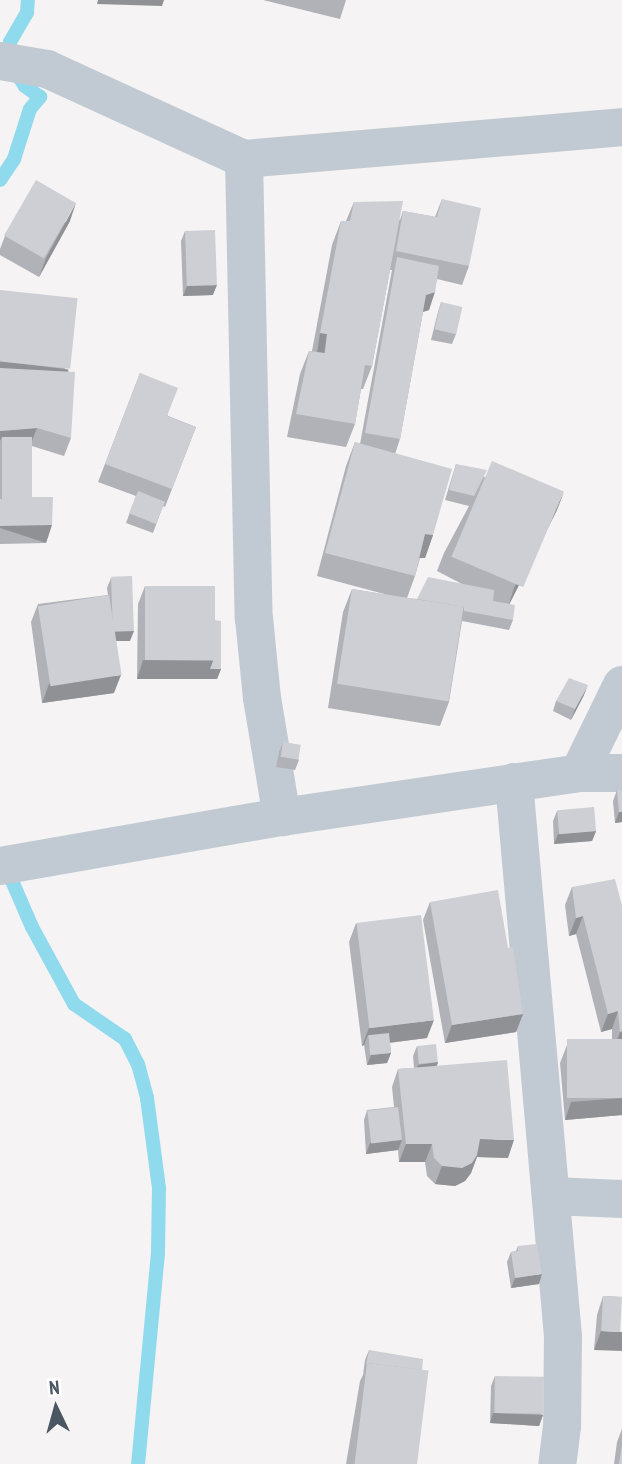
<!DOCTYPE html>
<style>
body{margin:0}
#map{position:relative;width:622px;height:1464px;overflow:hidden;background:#f5f3f3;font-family:"PT Sans Narrow",sans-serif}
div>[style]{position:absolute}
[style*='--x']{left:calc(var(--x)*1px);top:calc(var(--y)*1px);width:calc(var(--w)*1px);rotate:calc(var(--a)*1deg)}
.stream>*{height:14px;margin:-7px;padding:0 7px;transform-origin:7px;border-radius:7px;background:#90daee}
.minor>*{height:38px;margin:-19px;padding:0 19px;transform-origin:19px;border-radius:19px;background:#c1cad2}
.wall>*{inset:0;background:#b0b2b7}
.shaded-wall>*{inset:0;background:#909195;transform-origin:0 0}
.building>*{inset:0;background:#cdcfd5;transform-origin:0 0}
span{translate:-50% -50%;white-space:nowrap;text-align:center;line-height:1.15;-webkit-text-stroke:5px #fff;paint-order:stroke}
.north{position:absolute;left:21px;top:1373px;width:70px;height:70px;-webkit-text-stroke:5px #fff;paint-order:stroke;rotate:355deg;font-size:19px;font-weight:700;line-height:28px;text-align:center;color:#4a5661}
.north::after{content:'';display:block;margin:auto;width:24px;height:32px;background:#4a5661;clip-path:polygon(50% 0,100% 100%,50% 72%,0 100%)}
</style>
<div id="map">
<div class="stream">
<i style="--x:0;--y:180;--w:25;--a:-56"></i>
<i style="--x:14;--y:159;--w:52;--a:-72.3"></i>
<i style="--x:30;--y:109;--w:16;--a:-50"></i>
<i style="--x:40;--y:97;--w:19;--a:-144"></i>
<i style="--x:25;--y:86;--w:27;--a:-124"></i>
<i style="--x:10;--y:64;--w:22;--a:-90"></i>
<i style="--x:10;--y:42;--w:34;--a:-60"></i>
<i style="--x:27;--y:13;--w:13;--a:-86"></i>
<i style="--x:6;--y:867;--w:65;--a:66.6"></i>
<i style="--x:32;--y:927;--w:88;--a:61.4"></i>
<i style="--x:74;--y:1004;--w:62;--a:34.5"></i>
<i style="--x:125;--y:1039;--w:28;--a:63"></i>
<i style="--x:138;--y:1064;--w:35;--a:75"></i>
<i style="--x:147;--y:1098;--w:91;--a:82.4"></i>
<i style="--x:159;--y:1188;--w:65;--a:90.9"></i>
<i style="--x:158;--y:1253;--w:212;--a:95.4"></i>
</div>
<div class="minor">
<i style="--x:0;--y:61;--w:48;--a:9.7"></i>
<i style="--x:47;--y:69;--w:217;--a:24.6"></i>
<i style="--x:244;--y:159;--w:379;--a:-4.8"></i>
<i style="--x:244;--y:159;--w:459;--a:88.8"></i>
<i style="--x:254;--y:618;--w:80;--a:84.3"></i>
<i style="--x:262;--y:698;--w:121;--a:80.5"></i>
<i style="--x:579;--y:773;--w:98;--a:-64"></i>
<i style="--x:514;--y:782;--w:557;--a:84.95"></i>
<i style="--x:563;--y:1337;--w:89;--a:90.6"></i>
<i style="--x:562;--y:1426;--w:38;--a:97"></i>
<i style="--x:0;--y:866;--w:286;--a:-9.9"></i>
<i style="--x:282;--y:817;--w:300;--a:-8.4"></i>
<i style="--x:579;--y:773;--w:43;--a:0"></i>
<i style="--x:551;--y:1196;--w:71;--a:2.4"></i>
</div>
<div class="wall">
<i style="clip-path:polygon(263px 0,346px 0,340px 19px)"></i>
<i style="clip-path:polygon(442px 199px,469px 266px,462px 285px,437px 279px,429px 310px,423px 312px,400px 439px,395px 454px,433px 535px,425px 558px,420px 558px,415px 576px,407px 598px,417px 599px,462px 584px,437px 571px,444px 553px,469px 506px,445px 500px,456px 464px,557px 510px,509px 604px,513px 620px,509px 630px,462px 621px,449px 702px,440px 726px,328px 708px,343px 612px,352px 589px,388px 595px,317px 576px,346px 466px,355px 442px,360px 444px,392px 270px,390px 270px,372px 366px,363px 389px,361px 389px,355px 424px,346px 447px,287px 437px,300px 374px,309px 351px,312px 351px,332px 245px,341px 221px,346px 221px,354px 202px,400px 220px,403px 211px,435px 217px)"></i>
<i style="clip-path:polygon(70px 221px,39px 277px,0 255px,0 249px,5px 236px)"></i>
<i style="clip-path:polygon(185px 231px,213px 295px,183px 296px,181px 241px)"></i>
<i style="clip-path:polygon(0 290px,68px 372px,71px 438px,64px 456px,32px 446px,32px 497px,46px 543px,0 544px)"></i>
<i style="clip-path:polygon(441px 302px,456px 334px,452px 344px,431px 340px,438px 312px)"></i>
<i style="clip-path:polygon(140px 373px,168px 416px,196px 427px,165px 507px,163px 506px,153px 533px,126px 523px,136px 496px,98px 482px)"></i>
<i style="clip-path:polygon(111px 578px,130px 641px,116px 641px,114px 693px,42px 703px,31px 622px,38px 604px,108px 595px,107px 588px)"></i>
<i style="clip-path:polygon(145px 586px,214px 620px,221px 669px,217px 679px,137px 679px,138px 604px)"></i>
<i style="clip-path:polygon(584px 695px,571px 720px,553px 711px,556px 701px)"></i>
<i style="clip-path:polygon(283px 742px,299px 760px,295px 770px,276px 767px,279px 752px)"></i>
<i style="clip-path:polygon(617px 790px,622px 790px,622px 822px,615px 823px,613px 801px)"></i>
<i style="clip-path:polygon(557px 811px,596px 831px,592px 841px,554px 844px,553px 821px)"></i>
<i style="clip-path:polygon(572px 887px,622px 906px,622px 1115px,565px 1120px,560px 1063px,567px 1045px,612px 1040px,612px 1029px,601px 1032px,576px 934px,569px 936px,565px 905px)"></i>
<i style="clip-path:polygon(430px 902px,523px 1014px,516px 1032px,445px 1043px,423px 920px)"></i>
<i style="clip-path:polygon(356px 923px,427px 1038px,390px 1043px,391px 1053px,387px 1063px,367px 1065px,364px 1045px,362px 1046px,349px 942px)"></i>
<i style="clip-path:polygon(417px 1046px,438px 1062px,437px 1066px,508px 1158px,477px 1157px,471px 1173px,465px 1181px,455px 1186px,435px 1184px,427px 1176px,425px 1162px,399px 1162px,398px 1150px,366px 1154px,364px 1120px,367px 1110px,394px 1107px,392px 1087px,398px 1069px,414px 1068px,413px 1056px)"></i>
<i style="clip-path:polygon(518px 1246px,539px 1284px,511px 1288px,507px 1262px,511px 1252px,516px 1251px)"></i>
<i style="clip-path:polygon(603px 1296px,622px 1297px,594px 1350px,597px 1315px)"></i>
<i style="clip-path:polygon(369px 1350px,422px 1370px,413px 1464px,346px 1464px,360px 1381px,363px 1375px,365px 1360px)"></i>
<i style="clip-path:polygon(495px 1376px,543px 1415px,539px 1426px,490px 1423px,491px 1386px)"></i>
<i style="clip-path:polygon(622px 1429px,622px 1464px,614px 1464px,617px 1442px)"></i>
</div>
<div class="shaded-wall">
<i style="clip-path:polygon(98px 0,164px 0,162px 6px,97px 4px)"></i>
<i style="clip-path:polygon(76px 203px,70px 221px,39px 277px,46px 258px)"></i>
<i style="clip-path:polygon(217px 285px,213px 295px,183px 296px,187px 286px)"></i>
<i style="clip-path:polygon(435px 292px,429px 310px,419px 313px,426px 295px)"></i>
<i style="left:320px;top:333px;width:7px;height:25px;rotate:8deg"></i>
<i style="left:0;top:361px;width:69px;height:19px;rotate:7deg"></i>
<i style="clip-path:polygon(37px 428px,30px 446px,2px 437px,0 441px,0 431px)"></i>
<i style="clip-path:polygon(564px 492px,557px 510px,508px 607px,514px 588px)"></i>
<i style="left:52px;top:525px;width:19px;height:52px;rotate:108deg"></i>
<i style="clip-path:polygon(425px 534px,433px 535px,425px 558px,417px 558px)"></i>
<i style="clip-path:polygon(114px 631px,134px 631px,130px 641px,111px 641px)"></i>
<i style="clip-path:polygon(143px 660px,213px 661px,221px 669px,217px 679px,137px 679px)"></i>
<i style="clip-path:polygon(121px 675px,114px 693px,42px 703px,49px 684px)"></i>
<i style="clip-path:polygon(588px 685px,584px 695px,571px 720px,575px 709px)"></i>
<i style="clip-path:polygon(619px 812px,622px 812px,622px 822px,615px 823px)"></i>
<i style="clip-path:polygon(596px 831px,592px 841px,554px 844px,558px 834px)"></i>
<i style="clip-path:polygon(583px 916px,576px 934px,569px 936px,576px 918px)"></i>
<i style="clip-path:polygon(618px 1011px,612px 1029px,601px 1032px,608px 1014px)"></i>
<i style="clip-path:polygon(523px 1014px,516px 1032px,445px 1043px,452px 1025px)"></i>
<i style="clip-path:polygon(434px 1020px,427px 1038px,369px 1045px,368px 1035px,364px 1045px,362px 1046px,369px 1028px)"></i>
<i style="clip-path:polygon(622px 1031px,622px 1049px,613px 1050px,620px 1032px)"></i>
<i style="clip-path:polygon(391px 1053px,387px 1063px,367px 1065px,371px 1055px)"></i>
<i style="clip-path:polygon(438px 1062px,434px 1073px,415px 1075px,418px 1065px)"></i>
<i style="clip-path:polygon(622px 1098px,622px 1115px,565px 1120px,571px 1102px)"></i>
<i style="clip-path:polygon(480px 1139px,514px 1140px,508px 1158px,477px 1157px,471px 1173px,465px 1181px,455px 1186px,435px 1184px,442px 1166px)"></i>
<i style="clip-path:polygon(402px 1140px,398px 1150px,366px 1154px,370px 1143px)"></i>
<i style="clip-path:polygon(406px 1144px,432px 1144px,425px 1162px,399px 1162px)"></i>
<i style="clip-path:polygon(542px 1274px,539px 1284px,511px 1288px,515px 1278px)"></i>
<i style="clip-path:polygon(601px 1331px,622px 1332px,622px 1351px,594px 1350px)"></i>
<i style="clip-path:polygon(493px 1413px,543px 1415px,539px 1426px,490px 1423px)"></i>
</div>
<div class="building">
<i style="left:36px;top:180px;width:46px;height:64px;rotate:30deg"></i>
<i style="clip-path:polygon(442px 199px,481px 208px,469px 266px,396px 251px,403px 211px,437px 217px)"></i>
<i style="clip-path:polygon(403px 201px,372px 366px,365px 365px,355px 424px,296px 414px,309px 351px,325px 353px,327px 334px,320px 333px,341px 221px,350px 221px,354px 202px)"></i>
<i style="left:215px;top:230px;width:55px;height:30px;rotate:88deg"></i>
<i style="clip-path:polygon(397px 257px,439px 266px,435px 292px,426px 295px,400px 439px,365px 433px)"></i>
<i style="left:0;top:290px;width:78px;height:71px;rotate:6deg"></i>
<i style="left:441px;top:302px;width:22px;height:28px;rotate:13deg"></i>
<i style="clip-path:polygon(0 368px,75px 372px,71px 438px,37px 428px,0 431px)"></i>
<i style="clip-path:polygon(140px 373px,178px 388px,167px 416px,196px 427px,172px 489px,105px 464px)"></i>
<i style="clip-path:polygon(2px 437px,32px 437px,32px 497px,53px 497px,52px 525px,0 526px,0 499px,2px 499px)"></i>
<i style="clip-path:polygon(355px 442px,452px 469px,433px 535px,425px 534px,415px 576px,325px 553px)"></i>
<i style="left:492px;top:461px;width:78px;height:104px;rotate:23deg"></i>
<i style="clip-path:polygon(456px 464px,487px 470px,474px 496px,449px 490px)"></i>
<i style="left:138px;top:491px;width:29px;height:24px;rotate:22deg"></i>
<i style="left:132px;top:576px;width:55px;height:21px;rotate:88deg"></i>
<i style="clip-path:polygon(428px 577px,494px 590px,493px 601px,515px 605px,513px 620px,464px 611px,464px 607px,417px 599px)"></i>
<i style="left:145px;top:586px;width:70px;height:74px"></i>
<i style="left:352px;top:589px;width:113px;height:96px;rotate:9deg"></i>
<i style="left:109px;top:595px;width:81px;height:72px;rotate:81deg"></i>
<i style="clip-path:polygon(214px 620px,221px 621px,221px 669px,210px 669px,213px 661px)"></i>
<i style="clip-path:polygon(569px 678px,588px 685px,575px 709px,556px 701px)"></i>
<i style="left:283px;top:742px;width:18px;height:15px;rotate:9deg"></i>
<i style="clip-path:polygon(617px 790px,622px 790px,622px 812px,619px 812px)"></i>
<i style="left:594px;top:807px;width:24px;height:37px;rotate:85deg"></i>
<i style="clip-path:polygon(615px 879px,622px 906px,622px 1031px,620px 1032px,618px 1011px,608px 1014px,583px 916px,576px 918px,572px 887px)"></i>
<i style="clip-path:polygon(498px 890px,508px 948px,513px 947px,523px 1014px,452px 1025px,430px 902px)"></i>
<i style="left:421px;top:915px;width:106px;height:65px;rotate:83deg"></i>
<i style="left:389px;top:1033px;width:20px;height:21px;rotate:84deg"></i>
<i style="left:622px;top:1039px;width:59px;height:55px;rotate:90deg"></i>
<i style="left:436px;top:1044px;width:18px;height:19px;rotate:84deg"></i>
<i style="clip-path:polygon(507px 1060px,514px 1140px,480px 1139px,477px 1155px,472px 1163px,462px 1168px,442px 1166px,434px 1158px,432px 1144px,406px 1144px,398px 1069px)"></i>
<i style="left:398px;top:1107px;width:33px;height:31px;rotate:83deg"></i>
<i style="clip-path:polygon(537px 1244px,542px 1274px,515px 1278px,511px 1252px,518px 1251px,518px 1246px)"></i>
<i style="left:603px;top:1296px;width:19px;height:35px;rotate:3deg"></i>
<i style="clip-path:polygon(369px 1350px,423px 1359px,422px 1370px,367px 1363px,366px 1365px)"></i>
<i style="left:367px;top:1363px;width:62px;height:102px;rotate:7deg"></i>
<i style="left:495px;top:1376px;width:49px;height:37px;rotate:1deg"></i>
<i style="clip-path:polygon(622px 1445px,622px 1464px,619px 1464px)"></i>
</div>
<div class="north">N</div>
</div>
